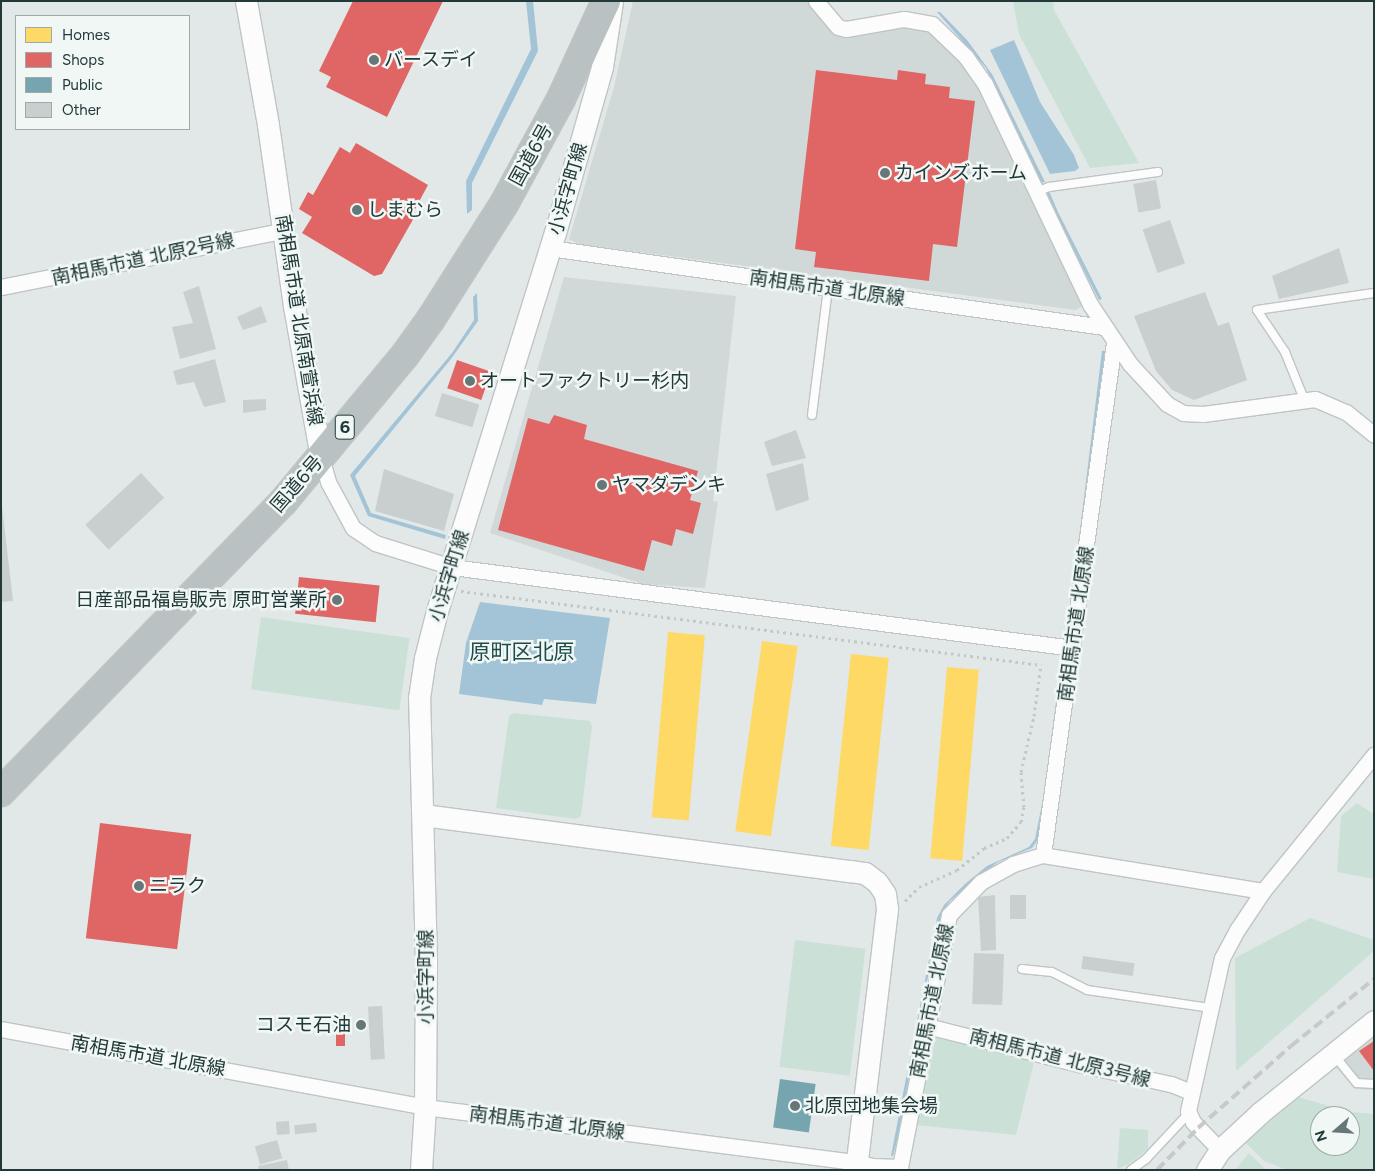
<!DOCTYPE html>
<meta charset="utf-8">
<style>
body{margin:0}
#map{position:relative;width:1375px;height:1171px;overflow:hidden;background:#e2e8e7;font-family:Figtree,"Noto Sans JP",sans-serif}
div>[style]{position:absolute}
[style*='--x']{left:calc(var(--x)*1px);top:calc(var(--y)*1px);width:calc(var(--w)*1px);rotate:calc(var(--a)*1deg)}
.built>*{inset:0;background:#d0d9d7}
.green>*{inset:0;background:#cbe1d7;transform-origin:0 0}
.water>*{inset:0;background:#a3c4d6;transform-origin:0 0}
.homes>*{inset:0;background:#ffd966;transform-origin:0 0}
.shops>*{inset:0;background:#e06666;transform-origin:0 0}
.public>*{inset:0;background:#76a5af;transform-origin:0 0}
.building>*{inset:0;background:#c9cfce;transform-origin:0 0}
.path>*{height:3px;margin-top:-1.5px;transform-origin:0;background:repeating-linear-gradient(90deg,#c0c8c8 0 2.5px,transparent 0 6.5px)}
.roads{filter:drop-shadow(1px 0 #bfc5c4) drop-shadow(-1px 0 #bfc5c4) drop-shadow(0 1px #bfc5c4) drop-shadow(0 -1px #bfc5c4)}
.lane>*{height:8px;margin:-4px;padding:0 4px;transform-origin:4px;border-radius:4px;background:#fbfcfb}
.street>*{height:15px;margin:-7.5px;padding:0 7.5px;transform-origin:7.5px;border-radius:7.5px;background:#fbfcfb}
.secondary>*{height:21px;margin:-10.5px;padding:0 10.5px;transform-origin:10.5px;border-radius:10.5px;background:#fbfcfb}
.highway>*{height:28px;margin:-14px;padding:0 14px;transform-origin:14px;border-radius:14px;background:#b9c1c2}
.rail>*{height:4px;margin-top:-2px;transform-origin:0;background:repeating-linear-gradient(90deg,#c6c9c9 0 10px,transparent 0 15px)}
.dots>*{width:14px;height:14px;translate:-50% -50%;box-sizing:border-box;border:2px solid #f0f7f5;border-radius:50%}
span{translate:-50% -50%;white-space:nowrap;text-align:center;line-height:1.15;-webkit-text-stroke:5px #f0f7f5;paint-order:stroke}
.shield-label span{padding:1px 4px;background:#f0f7f5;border:1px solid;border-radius:4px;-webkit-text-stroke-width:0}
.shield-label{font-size:18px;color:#213a39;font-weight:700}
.poi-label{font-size:19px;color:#213a39}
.left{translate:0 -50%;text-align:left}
.right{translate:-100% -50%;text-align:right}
.street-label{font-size:19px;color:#213a39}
.quarter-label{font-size:21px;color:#1e4c4b}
.frame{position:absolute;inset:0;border:2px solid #213a39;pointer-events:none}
.legend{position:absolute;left:15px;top:15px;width:175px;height:115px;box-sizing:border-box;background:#f0f7f5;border:1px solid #9dabaa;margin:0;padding:6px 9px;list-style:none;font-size:15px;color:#213a39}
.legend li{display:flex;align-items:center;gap:10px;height:25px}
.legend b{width:25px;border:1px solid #9dabaa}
.north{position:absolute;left:1310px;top:1106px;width:50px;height:50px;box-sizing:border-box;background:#f0f7f5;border:1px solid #9dabaa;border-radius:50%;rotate:251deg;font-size:14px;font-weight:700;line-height:20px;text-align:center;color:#213a39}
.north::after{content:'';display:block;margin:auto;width:18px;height:22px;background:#657776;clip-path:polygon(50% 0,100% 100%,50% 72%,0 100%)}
</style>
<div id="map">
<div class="built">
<i style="clip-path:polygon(633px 1px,810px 1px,832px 28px,917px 24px,932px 28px,978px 80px,1083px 300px,1082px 306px,1076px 310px,579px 244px,569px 239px,614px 87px)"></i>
<i style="clip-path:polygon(564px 277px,736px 296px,713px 501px,718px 502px,705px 588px,643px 584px,490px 533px)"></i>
<i style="clip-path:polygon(1374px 1038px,1374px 1090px,1355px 1089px,1336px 1067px)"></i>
</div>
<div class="green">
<i style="clip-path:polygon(1013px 1px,1053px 1px,1054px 10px,1139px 163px,1090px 168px,1019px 34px)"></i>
<i style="left:261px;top:617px;width:150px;height:73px;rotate:8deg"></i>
<i style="clip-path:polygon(514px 713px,590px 721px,592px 727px,581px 816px,576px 819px,496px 808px,509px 716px)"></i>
<i style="clip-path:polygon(1357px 803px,1374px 814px,1374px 879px,1337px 872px,1341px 816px)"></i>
<i style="clip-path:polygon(1310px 918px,1374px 940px,1374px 951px,1236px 1071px,1235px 958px)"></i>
<i style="left:795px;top:940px;width:71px;height:128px;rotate:7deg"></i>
<i style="clip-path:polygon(936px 1037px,1035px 1058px,1016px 1135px,915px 1125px)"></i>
<i style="clip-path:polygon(evenodd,1298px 1097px,1350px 1112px,1374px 1114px,1374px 1170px,1287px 1170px,1264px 1161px,1245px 1142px,1298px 1097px,1320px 1116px,1350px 1116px,1350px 1146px,1320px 1146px,1320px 1116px)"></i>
<i style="clip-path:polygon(1120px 1128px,1148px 1130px,1148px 1149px,1129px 1164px,1117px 1169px)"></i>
<i style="clip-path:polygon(1249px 1153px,1264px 1168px,1268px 1170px,1235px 1170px)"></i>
</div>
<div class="water">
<i style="clip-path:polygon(526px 1px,533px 1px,538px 51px,472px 183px,472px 210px,467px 214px,466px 181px,531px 49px)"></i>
<i style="clip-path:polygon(937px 12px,940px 12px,967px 40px,992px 74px,1045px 182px,1041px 183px,986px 68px)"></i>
<i style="clip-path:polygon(1014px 40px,1040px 102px,1074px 155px,1079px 168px,1075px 171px,1050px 174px,990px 50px)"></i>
<i style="clip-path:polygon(1049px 191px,1058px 212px,1102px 299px,1099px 300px,1063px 229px,1047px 193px)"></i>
<i style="clip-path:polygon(477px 293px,478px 321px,451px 359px,355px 476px,371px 513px,446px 535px,445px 539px,368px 516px,350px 475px,452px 353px,474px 320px,473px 297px)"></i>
<i style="left:1105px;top:351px;width:279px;height:3px;rotate:97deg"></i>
<i style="clip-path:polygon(480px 602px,610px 618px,596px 704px,544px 699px,542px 705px,459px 694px,466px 643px)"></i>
<i style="clip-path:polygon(1061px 662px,1064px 663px,1039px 838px,1032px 848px,998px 862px,974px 880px,950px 901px,942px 912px,934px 945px,897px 1141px,893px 1156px,891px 1156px,937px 918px,944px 905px,965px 884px,987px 866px,1029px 847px,1035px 839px,1045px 789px)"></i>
</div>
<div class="homes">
<i style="left:668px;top:632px;width:37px;height:186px;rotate:5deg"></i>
<i style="left:762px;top:641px;width:36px;height:192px;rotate:8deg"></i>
<i style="left:851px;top:654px;width:38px;height:193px;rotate:6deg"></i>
<i style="left:947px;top:667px;width:32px;height:192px;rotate:5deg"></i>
</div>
<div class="shops">
<i style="clip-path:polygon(353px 1px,443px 1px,387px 117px,326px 87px,331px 77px,319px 71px)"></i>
<i style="clip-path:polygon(816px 70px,897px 80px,898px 70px,926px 74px,925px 84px,950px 87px,949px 98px,975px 101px,957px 247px,933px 244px,929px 281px,814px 267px,816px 252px,795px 249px)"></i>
<i style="clip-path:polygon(356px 143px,428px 185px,414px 211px,415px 216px,382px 274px,374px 276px,302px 233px,312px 217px,299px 209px,308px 192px,313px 195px,340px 147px,350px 153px)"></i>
<i style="left:457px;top:360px;width:36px;height:30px;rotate:19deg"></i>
<i style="clip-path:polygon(554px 415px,587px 425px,584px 439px,698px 471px,690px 500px,701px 503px,693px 534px,676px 529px,672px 546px,652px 540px,644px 571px,498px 530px,528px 418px,549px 424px)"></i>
<i style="left:299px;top:577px;width:81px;height:37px;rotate:6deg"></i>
<i style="left:100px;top:823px;width:92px;height:116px;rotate:7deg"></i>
<i style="left:336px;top:1028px;width:9px;height:18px"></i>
<i style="clip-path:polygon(1374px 1041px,1374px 1071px,1359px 1051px)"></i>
</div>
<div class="public">
<i style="left:780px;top:1079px;width:36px;height:49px;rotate:8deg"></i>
</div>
<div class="building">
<i style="left:1156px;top:180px;width:29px;height:23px;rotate:80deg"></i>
<i style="left:1170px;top:220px;width:46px;height:29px;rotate:71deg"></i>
<i style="clip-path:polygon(1339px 248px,1349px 283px,1279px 299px,1272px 276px)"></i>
<i style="clip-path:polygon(199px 286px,216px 349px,180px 359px,172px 327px,193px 323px,183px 292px)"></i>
<i style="clip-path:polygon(1205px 292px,1218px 326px,1229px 322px,1247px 380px,1194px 400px,1172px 390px,1156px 371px,1134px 316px)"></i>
<i style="clip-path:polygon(261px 306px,267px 322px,243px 330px,237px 317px)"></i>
<i style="clip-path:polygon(215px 359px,226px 402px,204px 407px,194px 382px,177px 385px,173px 371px)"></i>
<i style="left:442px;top:393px;width:39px;height:24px;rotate:17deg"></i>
<i style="clip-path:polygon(266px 399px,266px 410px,243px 413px,243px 400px)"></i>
<i style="clip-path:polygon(796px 430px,806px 458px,772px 466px,764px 442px)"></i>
<i style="clip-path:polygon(803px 463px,809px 500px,776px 511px,766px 474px)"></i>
<i style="clip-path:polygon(384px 469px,454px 494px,444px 531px,375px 511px)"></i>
<i style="left:141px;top:473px;width:34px;height:76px;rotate:47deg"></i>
<i style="clip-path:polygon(1px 497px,13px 601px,1px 602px)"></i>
<i style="clip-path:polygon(995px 895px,996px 950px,981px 951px,978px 897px)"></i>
<i style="left:1026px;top:895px;width:24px;height:16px;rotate:90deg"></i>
<i style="left:974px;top:953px;width:30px;height:51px;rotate:2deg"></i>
<i style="left:1083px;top:956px;width:52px;height:13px;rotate:8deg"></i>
<i style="left:382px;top:1006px;width:53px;height:14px;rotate:87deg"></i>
<i style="left:289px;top:1121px;width:13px;height:13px;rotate:86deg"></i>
<i style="left:316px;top:1123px;width:9px;height:22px;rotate:84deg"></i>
<i style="left:277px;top:1140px;width:19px;height:23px;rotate:74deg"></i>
<i style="clip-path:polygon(287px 1160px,289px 1170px,259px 1170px,258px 1166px)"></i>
</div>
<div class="path">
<i style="--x:461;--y:591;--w:585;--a:7.27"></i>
<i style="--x:905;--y:901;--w:20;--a:-45"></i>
<i style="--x:919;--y:887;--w:42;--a:-24.1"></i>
<i style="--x:957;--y:870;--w:35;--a:-39"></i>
<i style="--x:984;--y:848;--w:25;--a:-23"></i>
<i style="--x:1007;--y:838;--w:21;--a:-49"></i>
<i style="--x:1021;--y:822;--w:15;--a:-79"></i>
<i style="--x:1024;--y:807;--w:35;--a:-95"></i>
<i style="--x:1021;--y:772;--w:57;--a:-76.9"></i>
<i style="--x:1034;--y:716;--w:52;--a:-82.3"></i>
</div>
<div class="roads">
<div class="lane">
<i style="--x:1036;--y:192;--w:14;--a:-21"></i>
<i style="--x:1049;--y:187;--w:110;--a:-7.8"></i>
<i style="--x:1304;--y:399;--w:51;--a:-112"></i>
<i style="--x:1285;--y:352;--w:50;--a:-123.7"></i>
<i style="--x:1257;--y:310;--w:118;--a:-8.3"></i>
<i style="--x:812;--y:415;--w:128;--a:-82.8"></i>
<i style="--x:1022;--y:969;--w:30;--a:6"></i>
<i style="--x:1052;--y:972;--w:39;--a:27"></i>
<i style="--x:1087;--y:990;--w:124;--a:8.3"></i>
<i style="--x:1334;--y:1055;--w:36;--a:51"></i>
<i style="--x:1357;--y:1083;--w:17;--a:3"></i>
<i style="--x:1131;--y:1170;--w:19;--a:-36"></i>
<i style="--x:1146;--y:1159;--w:62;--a:-47"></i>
</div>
<div class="street">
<i style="--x:816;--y:1;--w:34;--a:50"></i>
<i style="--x:838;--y:27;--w:8;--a:14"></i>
<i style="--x:846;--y:29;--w:59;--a:-9.8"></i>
<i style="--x:904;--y:19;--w:28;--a:10"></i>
<i style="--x:932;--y:24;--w:47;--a:44.1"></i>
<i style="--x:966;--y:57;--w:33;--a:55"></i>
<i style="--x:985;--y:84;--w:244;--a:64.5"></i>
<i style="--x:1090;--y:304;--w:72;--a:56.3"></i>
<i style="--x:1130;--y:364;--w:54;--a:47.2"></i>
<i style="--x:1167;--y:404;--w:18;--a:29"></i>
<i style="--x:1183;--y:413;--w:20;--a:3"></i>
<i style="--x:1203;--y:414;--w:113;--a:-7.6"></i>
<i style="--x:1315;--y:399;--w:34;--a:23"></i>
<i style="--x:1346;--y:412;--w:36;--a:39"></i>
<i style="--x:550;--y:248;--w:559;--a:8.13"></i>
<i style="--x:1;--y:287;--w:290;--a:-11.3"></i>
<i style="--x:321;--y:457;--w:26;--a:74"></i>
<i style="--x:328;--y:482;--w:52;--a:61.5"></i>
<i style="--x:353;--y:528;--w:27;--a:34"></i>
<i style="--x:375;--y:543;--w:81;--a:17.3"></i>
<i style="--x:452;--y:567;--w:626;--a:7.43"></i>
<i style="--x:1043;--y:855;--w:223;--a:9.3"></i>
<i style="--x:927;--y:1026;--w:160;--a:14.1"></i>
<i style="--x:1082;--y:1065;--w:91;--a:12.1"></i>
<i style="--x:1171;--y:1084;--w:22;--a:22"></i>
<i style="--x:1;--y:1029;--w:431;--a:10.4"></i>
<i style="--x:425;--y:1107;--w:423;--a:7.3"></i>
<i style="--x:845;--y:1161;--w:27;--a:10"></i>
<i style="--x:872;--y:1166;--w:28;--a:2"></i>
<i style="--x:900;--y:1167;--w:257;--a:-79"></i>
<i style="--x:949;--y:915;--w:46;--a:-45.9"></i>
<i style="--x:981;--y:882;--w:37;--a:-29"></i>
<i style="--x:1013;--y:864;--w:31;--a:-17"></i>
<i style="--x:1043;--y:855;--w:517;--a:-82.11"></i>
<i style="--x:1220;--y:1150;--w:39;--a:-134"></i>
<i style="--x:1193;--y:1122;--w:12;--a:-114"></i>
<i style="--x:1188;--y:1111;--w:157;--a:-77.5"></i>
<i style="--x:1222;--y:958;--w:32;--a:-62"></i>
<i style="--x:1237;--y:930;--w:47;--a:-56.3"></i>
<i style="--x:1263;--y:891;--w:176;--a:-50.8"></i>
</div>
<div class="secondary">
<i style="--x:246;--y:1;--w:126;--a:79.9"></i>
<i style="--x:268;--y:125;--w:183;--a:81.8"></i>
<i style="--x:294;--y:306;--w:153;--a:79.9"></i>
<i style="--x:423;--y:815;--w:431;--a:7.5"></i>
<i style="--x:850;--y:871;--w:15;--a:8"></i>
<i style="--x:865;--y:873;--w:15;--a:37"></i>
<i style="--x:877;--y:882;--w:14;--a:56"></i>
<i style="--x:885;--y:894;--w:15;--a:82"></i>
<i style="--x:887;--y:909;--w:263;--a:96.8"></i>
<i style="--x:421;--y:1170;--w:63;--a:-86.4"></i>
<i style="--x:425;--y:1107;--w:146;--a:-89.6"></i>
<i style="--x:426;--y:961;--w:263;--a:-91.5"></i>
<i style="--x:419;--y:698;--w:40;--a:-81.5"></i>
<i style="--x:425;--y:658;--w:49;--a:-75.7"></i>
<i style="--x:437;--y:611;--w:396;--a:-72.7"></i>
<i style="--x:555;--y:233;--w:173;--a:-74.2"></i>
<i style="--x:602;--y:67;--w:66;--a:-81.3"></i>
<i style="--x:1207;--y:1170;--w:24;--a:-57"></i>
<i style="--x:1220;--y:1150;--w:56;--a:-42.8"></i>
<i style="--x:1261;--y:1112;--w:145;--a:-38.8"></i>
</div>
<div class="highway">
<i style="--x:1;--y:792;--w:405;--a:-45.8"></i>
<i style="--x:283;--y:502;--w:191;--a:-50.3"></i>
<i style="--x:405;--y:355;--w:44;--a:-54.2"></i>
<i style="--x:431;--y:319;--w:136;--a:-57.6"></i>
<i style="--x:504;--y:204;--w:119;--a:-61.5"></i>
<i style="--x:561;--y:99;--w:108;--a:-65.3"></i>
</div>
</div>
<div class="rail">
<i style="--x:1157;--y:1170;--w:59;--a:-45.7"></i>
<i style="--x:1198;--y:1128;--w:124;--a:-41.4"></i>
<i style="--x:1291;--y:1046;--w:107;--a:-38.9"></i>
</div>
<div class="dots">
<i style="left:374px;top:60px;background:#657776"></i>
<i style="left:885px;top:173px;background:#657776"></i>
<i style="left:357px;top:210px;background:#657776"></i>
<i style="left:470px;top:381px;background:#657776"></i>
<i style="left:602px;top:485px;background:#657776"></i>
<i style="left:337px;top:600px;background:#657776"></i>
<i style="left:139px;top:886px;background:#657776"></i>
<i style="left:361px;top:1025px;background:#657776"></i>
<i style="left:795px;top:1106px;background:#657776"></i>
</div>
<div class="shield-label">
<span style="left:345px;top:427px">6</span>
</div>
<div class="poi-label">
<span class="left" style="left:384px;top:60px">バースデイ</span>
<span class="left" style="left:895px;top:173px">カインズホーム</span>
<span class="left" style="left:367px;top:210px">しまむら</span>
<span class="left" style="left:480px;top:381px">オートファクトリー杉内</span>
<span class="left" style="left:612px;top:485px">ヤマダデンキ</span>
<span class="right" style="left:327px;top:600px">日産部品福島販売 原町営業所</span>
<span class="left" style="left:149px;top:886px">ニラク</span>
<span class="right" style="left:351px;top:1025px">コスモ石油</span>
<span class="left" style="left:805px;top:1106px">北原団地集会場</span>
</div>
<div class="street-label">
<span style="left:531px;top:155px;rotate:-61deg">国道6号</span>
<span style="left:568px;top:189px;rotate:-74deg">小浜字町線</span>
<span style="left:143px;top:259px;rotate:-12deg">南相馬市道 北原2号線</span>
<span style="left:827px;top:288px;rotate:8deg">南相馬市道 北原線</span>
<span style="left:299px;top:320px;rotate:81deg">南相馬市道 北原南萱浜線</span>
<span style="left:297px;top:484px;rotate:-49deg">国道6号</span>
<span style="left:449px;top:576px;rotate:-73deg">小浜字町線</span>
<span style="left:1076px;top:624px;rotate:-82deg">南相馬市道 北原線</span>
<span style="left:426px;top:977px;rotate:-90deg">小浜字町線</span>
<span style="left:932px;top:1001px;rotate:-79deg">南相馬市道 北原線</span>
<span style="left:148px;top:1056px;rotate:10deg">南相馬市道 北原線</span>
<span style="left:1060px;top:1058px;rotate:14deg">南相馬市道 北原3号線</span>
<span style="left:547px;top:1123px;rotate:7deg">南相馬市道 北原線</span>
</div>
<div class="quarter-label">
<span style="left:522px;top:652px">原町区北原</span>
</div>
<div class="frame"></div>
<ul class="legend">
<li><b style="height:14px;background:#ffd966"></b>Homes</li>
<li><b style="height:14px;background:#e06666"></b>Shops</li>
<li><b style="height:14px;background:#76a5af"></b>Public</li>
<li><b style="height:14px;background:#c9cfce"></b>Other</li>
</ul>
<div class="north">N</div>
</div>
